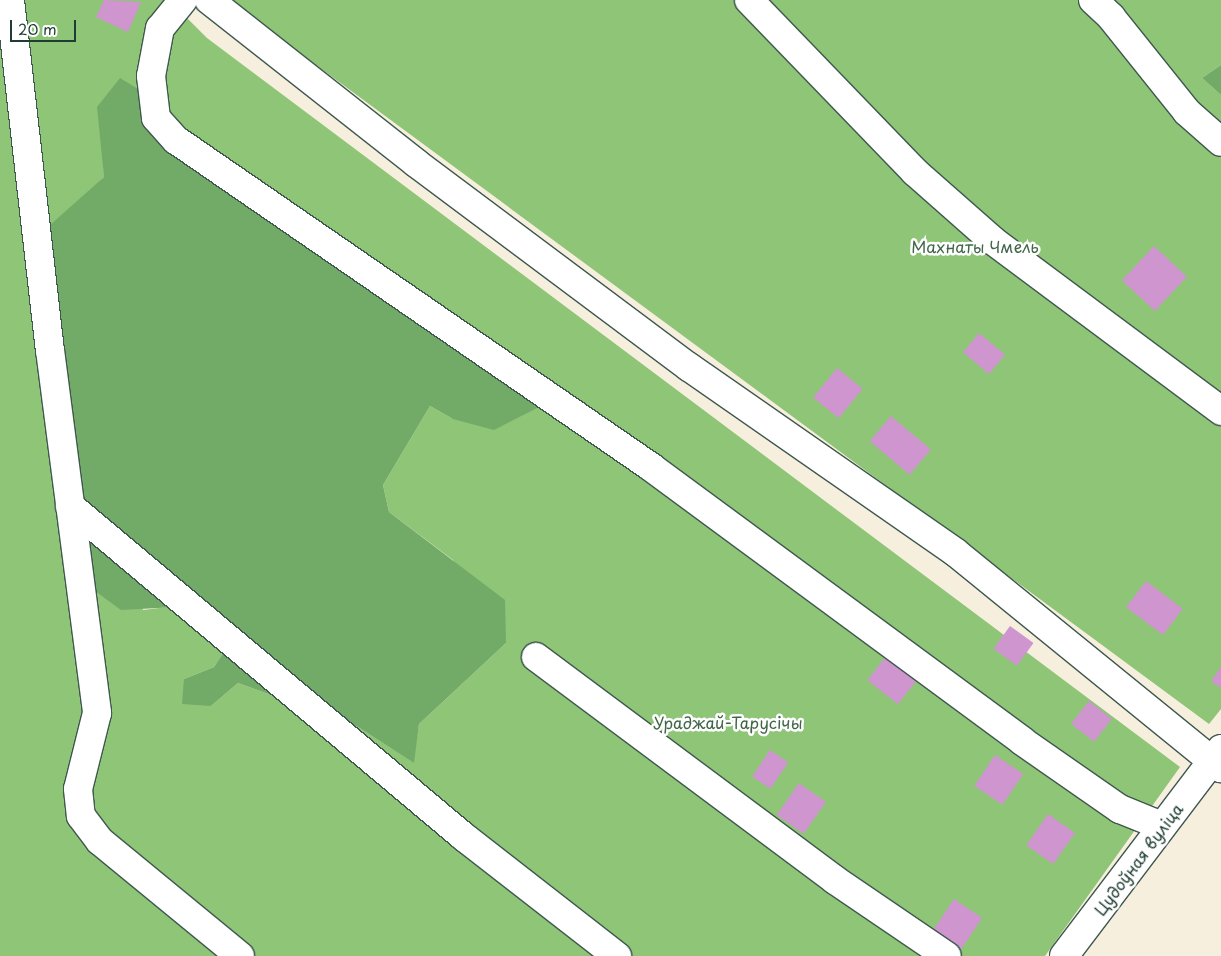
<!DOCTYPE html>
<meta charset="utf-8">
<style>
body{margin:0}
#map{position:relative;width:1221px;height:956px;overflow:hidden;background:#f7efde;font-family:"Playpen Sans",sans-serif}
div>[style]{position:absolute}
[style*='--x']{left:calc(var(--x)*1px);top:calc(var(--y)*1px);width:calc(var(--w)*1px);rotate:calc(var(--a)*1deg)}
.green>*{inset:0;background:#8ec577}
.forest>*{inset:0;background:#72aa68}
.building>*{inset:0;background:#ce95cf;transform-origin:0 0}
.roads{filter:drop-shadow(1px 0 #3f584e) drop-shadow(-1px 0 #3f584e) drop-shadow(0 1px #3f584e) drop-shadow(0 -1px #3f584e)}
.minor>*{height:28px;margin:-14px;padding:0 14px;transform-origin:14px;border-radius:14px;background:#fff}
span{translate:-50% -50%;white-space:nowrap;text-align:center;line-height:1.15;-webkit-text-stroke:5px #fff;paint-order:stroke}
.park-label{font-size:16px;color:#406648}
.street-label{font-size:16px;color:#1f3d34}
.scale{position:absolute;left:10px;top:20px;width:66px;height:22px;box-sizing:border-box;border:2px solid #1f3d34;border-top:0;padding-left:6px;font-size:15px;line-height:18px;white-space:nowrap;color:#1f3d34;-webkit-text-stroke:4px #fff;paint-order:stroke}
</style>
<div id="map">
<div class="green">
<i style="clip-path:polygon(evenodd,0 0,169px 0,207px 38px,1180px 767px,1045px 956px,0 956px,0 0,103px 144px,453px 419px,430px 406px,383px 485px,389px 512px,453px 560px,506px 643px,419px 724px,413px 762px,358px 727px,238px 683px,211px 706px,184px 679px,214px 667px,228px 645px,176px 606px,143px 610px,88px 193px,104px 177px,103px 144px)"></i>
<i style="clip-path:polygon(228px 0,1221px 0,1221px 65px,1202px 78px,1221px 95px,1221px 709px,1209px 724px)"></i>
</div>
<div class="forest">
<i style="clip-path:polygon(1221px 65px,1221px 95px,1202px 78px)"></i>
<i style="clip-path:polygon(120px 78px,143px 92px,165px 136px,534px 393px,537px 408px,494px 430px,453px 419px,430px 406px,383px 485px,389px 512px,505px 600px,506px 643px,419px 724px,414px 763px,358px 727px,238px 683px,211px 706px,182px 704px,184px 679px,214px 667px,228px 645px,176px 607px,121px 610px,91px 588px,83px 557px,50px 225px,104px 177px,97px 107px)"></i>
</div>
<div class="building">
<i style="clip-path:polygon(104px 0,141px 2px,128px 32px,96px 17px)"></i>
<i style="left:1154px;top:246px;width:45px;height:47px;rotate:43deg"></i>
<i style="left:979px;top:333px;width:34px;height:25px;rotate:40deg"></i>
<i style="left:837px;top:368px;width:33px;height:38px;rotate:39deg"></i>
<i style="left:891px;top:416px;width:52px;height:33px;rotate:40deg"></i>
<i style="left:1146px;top:581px;width:46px;height:33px;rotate:37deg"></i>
<i style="left:1010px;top:626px;width:29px;height:28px;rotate:36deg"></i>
<i style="left:887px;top:655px;width:39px;height:32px;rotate:38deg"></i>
<i style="clip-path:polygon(1221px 667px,1221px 688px,1211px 681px)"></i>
<i style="left:1089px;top:701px;width:29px;height:29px;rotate:38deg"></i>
<i style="left:770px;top:750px;width:22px;height:32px;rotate:34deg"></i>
<i style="left:995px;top:755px;width:34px;height:37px;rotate:34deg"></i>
<i style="left:799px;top:783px;width:33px;height:39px;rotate:35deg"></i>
<i style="left:1048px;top:814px;width:33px;height:38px;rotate:35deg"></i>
<i style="left:954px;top:899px;width:34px;height:37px;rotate:34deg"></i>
</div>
<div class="roads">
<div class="minor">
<i style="--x:10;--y:0;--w:352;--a:83.5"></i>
<i style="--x:50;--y:350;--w:366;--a:82.6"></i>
<i style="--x:97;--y:713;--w:78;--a:104"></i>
<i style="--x:78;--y:789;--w:27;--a:84"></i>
<i style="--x:81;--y:816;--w:31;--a:53"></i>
<i style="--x:100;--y:841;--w:181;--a:39.4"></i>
<i style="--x:183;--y:0;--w:36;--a:129"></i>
<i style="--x:160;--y:28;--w:49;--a:100.6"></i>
<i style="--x:151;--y:76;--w:42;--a:83.2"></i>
<i style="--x:156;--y:118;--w:30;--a:48"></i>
<i style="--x:176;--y:140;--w:577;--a:34.54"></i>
<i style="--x:651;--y:467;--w:461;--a:36.4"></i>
<i style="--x:1022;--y:741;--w:119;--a:34.8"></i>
<i style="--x:1120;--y:809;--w:45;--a:22"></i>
<i style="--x:209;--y:0;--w:263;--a:38.2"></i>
<i style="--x:416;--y:163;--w:341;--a:36.8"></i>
<i style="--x:689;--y:367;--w:324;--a:34.8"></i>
<i style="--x:955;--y:552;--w:343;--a:39.1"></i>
<i style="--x:749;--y:0;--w:239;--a:46"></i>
<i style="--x:915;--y:172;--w:103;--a:41.4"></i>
<i style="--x:992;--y:240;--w:286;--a:36.7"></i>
<i style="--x:1093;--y:0;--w:25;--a:43"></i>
<i style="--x:1111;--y:17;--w:122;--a:51.3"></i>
<i style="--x:1187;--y:112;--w:45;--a:41.4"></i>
<i style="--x:70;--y:506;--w:515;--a:40.03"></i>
<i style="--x:464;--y:837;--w:194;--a:37.9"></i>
<i style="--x:536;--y:657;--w:373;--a:36.7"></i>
<i style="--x:835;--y:880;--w:135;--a:34.2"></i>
<i style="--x:1064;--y:956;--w:260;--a:-52.8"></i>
</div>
</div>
<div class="park-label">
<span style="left:975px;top:246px">Махнаты Чмель</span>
<span style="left:728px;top:722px">Ураджай-Тарусічы</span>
</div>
<div class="street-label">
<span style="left:1138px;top:859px;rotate:-53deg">Цудоўная вуліца</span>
</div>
<div class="scale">20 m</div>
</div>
